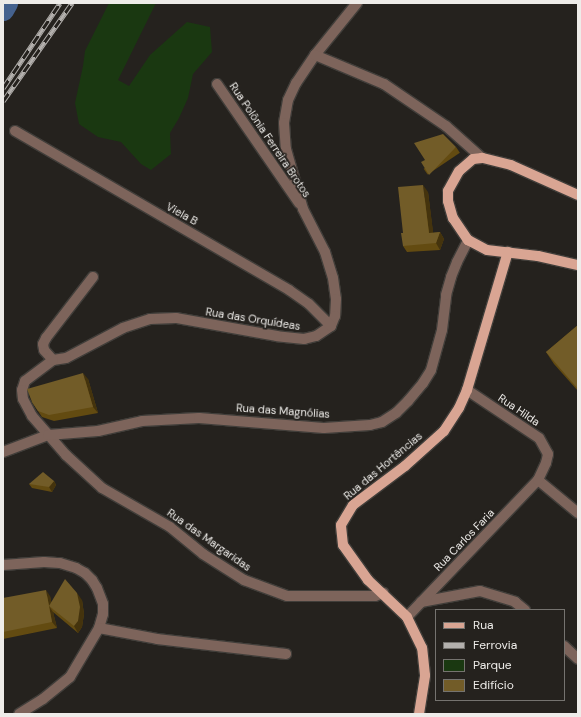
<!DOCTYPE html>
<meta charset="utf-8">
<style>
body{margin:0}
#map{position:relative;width:581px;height:717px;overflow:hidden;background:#25221e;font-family:"DM Sans",sans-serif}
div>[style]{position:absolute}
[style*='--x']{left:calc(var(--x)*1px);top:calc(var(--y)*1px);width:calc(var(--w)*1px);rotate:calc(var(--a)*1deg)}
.green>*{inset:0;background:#1a3811}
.river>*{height:21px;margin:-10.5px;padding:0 10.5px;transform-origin:10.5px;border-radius:10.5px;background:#45628e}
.roads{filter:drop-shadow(1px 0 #413e3a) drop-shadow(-1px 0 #413e3a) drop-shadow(0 1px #413e3a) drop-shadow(0 -1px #413e3a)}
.minor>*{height:10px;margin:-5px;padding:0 5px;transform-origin:5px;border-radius:5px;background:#7d645b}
.major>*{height:10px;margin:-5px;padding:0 5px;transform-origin:5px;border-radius:5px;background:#d9a593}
.rail>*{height:4.5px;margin-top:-2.25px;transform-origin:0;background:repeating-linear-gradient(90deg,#25221e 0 9px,#b3b0ad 0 18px);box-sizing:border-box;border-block:1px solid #b3b0ad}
.wall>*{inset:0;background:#634b11;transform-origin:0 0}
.shaded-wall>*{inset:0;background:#44330d}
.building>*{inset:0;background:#725c28}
span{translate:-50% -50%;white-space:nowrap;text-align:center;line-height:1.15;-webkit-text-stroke:3.5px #25221e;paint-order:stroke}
.street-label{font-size:11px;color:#eeece9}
.frame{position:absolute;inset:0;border:4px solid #eeece9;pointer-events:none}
.legend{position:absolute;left:435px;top:609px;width:130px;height:92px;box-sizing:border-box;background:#25221e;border:1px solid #75736f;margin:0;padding:5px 7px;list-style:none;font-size:12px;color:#eeece9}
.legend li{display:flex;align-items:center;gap:8px;height:20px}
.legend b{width:20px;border:1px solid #75736f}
</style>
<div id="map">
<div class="green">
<i style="clip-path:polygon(109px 3px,156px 3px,118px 80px,129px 86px,150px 55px,187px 22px,210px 27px,212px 52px,193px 74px,188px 98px,179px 118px,170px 133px,171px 154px,151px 170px,141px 164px,121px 142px,98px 137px,79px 124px,75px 103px,83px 66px,85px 51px)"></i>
</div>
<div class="river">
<i style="--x:3;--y:10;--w:8;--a:-60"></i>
</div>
<div class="roads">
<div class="minor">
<i style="--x:357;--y:3;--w:67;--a:128.9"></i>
<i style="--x:315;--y:55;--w:34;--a:124"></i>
<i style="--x:296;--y:83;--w:19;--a:115"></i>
<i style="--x:288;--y:100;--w:23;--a:100"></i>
<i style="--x:284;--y:123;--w:26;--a:86"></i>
<i style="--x:286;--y:149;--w:62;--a:74.2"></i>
<i style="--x:303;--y:209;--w:48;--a:62.9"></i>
<i style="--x:325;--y:252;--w:27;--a:73"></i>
<i style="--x:333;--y:278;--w:21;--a:82"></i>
<i style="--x:336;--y:299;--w:17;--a:93"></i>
<i style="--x:335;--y:316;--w:11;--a:112"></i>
<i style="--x:331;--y:326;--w:18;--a:146"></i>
<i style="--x:316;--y:336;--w:12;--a:166"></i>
<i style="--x:304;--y:339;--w:27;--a:-174"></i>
<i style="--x:277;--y:336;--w:103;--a:-169.9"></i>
<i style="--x:176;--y:318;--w:26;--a:178"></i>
<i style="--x:150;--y:319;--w:28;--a:162"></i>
<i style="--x:123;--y:328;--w:64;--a:152.2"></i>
<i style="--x:66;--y:358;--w:13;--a:171"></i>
<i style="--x:53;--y:360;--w:35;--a:143"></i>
<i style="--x:25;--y:381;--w:9;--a:108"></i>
<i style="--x:22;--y:390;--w:9;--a:84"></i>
<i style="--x:23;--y:399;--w:19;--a:62"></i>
<i style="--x:32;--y:416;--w:52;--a:48.9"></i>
<i style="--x:66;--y:455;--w:49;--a:42.5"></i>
<i style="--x:102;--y:488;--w:78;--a:29.8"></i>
<i style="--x:170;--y:527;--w:43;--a:39.3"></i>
<i style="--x:203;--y:554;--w:49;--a:32.4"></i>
<i style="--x:244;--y:580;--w:46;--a:20.4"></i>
<i style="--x:287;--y:596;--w:88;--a:0"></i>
<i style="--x:375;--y:596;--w:9;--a:-21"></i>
<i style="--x:315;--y:55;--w:75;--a:22.8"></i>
<i style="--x:384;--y:84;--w:75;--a:34.1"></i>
<i style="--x:446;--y:126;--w:48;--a:41.6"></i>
<i style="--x:217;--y:84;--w:145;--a:55.4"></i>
<i style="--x:15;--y:131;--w:317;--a:30.1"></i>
<i style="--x:289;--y:290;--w:24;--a:35"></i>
<i style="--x:309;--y:304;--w:31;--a:45"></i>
<i style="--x:53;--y:360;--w:13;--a:-132"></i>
<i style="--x:44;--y:350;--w:6;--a:-99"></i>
<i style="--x:43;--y:344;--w:7;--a:-63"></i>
<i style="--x:46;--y:338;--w:77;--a:-52.4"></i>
<i style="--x:3;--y:452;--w:48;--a:-20.7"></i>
<i style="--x:48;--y:435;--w:50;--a:-4.6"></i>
<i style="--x:98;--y:431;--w:45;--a:-12.8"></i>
<i style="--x:142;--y:421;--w:57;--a:-3"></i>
<i style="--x:199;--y:418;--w:125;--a:4.6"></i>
<i style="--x:324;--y:428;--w:46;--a:-3.7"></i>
<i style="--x:370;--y:425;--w:12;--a:-14"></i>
<i style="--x:382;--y:422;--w:17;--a:-33"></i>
<i style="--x:396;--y:413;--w:17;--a:-45"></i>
<i style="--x:408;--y:401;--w:23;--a:-50"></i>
<i style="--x:423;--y:383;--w:15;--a:-58"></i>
<i style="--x:431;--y:370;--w:41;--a:-74.6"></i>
<i style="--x:442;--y:330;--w:35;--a:-83"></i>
<i style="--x:446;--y:295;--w:19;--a:-74"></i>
<i style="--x:451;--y:277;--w:16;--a:-68"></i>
<i style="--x:457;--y:262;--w:25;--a:-63"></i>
<i style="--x:538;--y:480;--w:52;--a:39.5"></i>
<i style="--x:3;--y:565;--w:41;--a:-4.2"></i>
<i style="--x:44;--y:562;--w:16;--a:4"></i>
<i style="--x:60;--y:563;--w:17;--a:17"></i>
<i style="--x:76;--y:568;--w:10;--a:29"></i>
<i style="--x:85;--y:573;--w:10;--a:45"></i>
<i style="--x:92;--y:580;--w:9;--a:58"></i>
<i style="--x:97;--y:588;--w:17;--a:69"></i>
<i style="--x:103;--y:604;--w:10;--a:90"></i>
<i style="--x:103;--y:614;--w:15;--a:106"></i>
<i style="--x:99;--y:628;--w:57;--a:120.6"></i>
<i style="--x:70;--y:677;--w:35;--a:141"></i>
<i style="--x:43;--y:699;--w:28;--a:148"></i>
<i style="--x:421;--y:602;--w:60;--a:-10.6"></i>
<i style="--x:480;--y:591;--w:37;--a:17"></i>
<i style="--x:515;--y:602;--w:13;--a:39"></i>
<i style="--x:407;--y:617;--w:190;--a:-46.3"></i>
<i style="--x:538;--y:480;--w:19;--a:-65"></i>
<i style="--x:546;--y:463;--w:9;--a:-77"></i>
<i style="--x:548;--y:454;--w:18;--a:-119"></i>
<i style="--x:539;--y:438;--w:87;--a:-146.3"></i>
<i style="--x:99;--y:628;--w:59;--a:10.7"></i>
<i style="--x:157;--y:639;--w:130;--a:6.6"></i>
<i style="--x:564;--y:646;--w:19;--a:43"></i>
</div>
<div class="major">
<i style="--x:578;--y:195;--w:73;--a:-155.9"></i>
<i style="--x:511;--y:165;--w:30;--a:-166"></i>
<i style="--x:482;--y:158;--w:9;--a:174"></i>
<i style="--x:473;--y:159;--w:18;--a:139"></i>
<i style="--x:459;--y:171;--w:23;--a:119"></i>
<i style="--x:448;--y:191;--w:10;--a:90"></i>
<i style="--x:448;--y:201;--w:18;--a:74"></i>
<i style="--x:453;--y:218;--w:27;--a:56"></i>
<i style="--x:468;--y:240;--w:21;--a:28"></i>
<i style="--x:487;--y:250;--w:51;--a:6.7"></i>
<i style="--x:538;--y:256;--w:41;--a:12.7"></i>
<i style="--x:419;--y:714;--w:39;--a:-81"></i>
<i style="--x:425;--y:675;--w:27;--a:-96"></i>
<i style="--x:422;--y:648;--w:34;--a:-116"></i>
<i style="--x:407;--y:617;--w:54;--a:-136.5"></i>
<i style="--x:368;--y:580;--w:43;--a:-125.5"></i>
<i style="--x:343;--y:545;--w:20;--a:-96"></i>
<i style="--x:341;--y:525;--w:23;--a:-59"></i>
<i style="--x:353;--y:505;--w:65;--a:-36.9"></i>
<i style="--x:405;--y:466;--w:52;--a:-41.9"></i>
<i style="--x:444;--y:431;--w:27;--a:-57"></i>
<i style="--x:459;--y:408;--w:20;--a:-66"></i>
<i style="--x:467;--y:390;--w:144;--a:-73.5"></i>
</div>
</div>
<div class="rail">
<i style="--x:3;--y:88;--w:102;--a:-56.2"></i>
<i style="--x:3;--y:101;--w:120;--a:-54.9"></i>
</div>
<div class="wall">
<i style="left:456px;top:147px;width:7px;height:39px;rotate:56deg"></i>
<i style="clip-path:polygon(428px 192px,433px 233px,440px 232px,444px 239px,440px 250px,407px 252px,403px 246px,403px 233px)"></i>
<i style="clip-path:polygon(578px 325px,578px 391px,554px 364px,546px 352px)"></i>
<i style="clip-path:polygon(88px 379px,98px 413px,54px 421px,42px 417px,32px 402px)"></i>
<i style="clip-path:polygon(54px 481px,56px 485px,52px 492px,32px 488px,29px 484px)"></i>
<i style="clip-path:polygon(50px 596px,51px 602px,82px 600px,84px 614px,82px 627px,78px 633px,53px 612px,57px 628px,3px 639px,3px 598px)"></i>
</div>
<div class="shaded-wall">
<i style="clip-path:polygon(423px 185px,428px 192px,434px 239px,429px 233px)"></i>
<i style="clip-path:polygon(440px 232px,444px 239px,440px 250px,436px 243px)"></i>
<i style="clip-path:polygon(83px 373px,88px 379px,98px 413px,93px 407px)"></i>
<i style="clip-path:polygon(54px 481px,56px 485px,52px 492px,49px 487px)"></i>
<i style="clip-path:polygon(46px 590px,50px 596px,53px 609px,49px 606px,53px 612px,57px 628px,52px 622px)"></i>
<i style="clip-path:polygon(77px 593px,82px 600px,84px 614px,82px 627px,78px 633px,74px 626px)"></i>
</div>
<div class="building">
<i style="clip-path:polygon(443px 134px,456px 147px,429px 175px,421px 162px,425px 160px,414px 143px)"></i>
<i style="clip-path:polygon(423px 185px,429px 233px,440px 232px,436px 243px,403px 246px,401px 233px,403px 233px,398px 187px)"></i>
<i style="clip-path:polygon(578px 325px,578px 389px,546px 352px)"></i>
<i style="clip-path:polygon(83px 373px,93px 407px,49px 415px,38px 411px,32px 402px,27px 389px)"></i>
<i style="clip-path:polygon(43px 472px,54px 481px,49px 487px,29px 484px)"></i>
<i style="clip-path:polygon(65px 579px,77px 593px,80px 607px,78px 621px,74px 626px,49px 606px)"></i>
<i style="clip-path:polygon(46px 590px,52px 622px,3px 632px,3px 598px)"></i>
</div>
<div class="street-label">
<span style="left:270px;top:140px;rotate:56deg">Rua Polônia Ferreira Brotos</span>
<span style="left:182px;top:214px;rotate:29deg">Viela B</span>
<span style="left:253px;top:319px;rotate:9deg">Rua das Orquídeas</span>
<span style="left:519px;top:410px;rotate:34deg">Rua Hilda</span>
<span style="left:283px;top:411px;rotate:4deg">Rua das Magnólias</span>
<span style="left:383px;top:466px;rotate:-40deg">Rua das Hortências</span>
<span style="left:209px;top:540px;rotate:35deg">Rua das Margaridas</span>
<span style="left:464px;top:540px;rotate:-46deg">Rua Carlos Faria</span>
</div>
<div class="frame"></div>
<ul class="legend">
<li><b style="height:5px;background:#d9a593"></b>Rua</li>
<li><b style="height:5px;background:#b3b0ad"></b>Ferrovia</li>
<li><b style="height:11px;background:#1a3811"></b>Parque</li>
<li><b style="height:11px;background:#725c28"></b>Edifício</li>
</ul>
</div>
